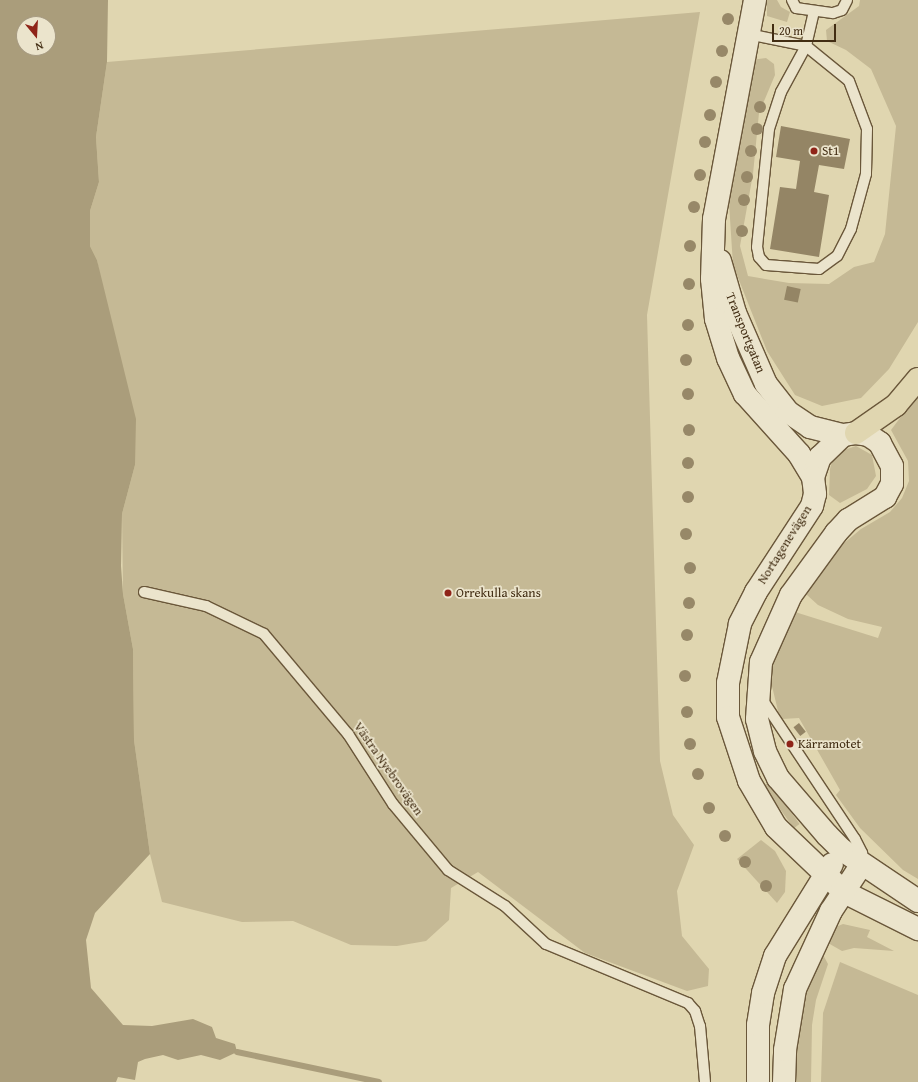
<!DOCTYPE html>
<meta charset="utf-8">
<style>
body{margin:0}
#map{position:relative;width:918px;height:1082px;overflow:hidden;background:#e0d6b0;font-family:"Gentium Book Plus",serif}
div>[style]{position:absolute}
[style*='--x']{left:calc(var(--x)*1px);top:calc(var(--y)*1px);width:calc(var(--w)*1px);rotate:calc(var(--a)*1deg)}
.green>*{inset:0;background:#c5b995;transform-origin:0 0}
.water>*{inset:0;background:#aa9d7b}
.stream>*{height:6px;margin:-3px;padding:0 3px;transform-origin:3px;border-radius:3px;background:#aa9d7b}
.building>*{inset:0;background:#948565;transform-origin:0 0}
.roads{filter:drop-shadow(1px 0 #6a573a) drop-shadow(-1px 0 #6a573a) drop-shadow(0 1px #6a573a) drop-shadow(0 -1px #6a573a)}
.lane>*{height:10px;margin:-5px;padding:0 5px;transform-origin:5px;border-radius:5px;background:#ebe4cc}
.secondary>*{height:22px;margin:-11px;padding:0 11px;transform-origin:11px;border-radius:11px;background:#ebe4cc}
.highway>*{height:22px;margin:-11px;padding:0 11px;transform-origin:11px;border-radius:11px;background:#e0d6b0}
.trees>*{width:12px;height:12px;margin:-6px;border-radius:50%;background:#978868}
.dots>*{width:11px;height:11px;translate:-50% -50%;box-sizing:border-box;border:2px solid #ebe4cc;border-radius:50%}
span{translate:-50% -50%;white-space:nowrap;text-align:center;line-height:1.15;-webkit-text-stroke:3.5px #ebe4cc;paint-order:stroke}
.poi-label{font-size:13px;color:#422d13}
.left{translate:0 -50%;text-align:left}
.street-label{font-size:13px;color:#422d13}
.north{position:absolute;left:16px;top:16px;width:40px;height:40px;box-sizing:border-box;background:#ebe4cc;border:1px solid #a79b82;border-radius:50%;rotate:162deg;font-size:11px;font-weight:700;line-height:16px;text-align:center;color:#422d13}
.north::after{content:'';display:block;margin:auto;width:14px;height:18px;background:#8f2418;clip-path:polygon(50% 0,100% 100%,50% 72%,0 100%)}
.scale{position:absolute;left:772px;top:24px;width:64px;height:18px;box-sizing:border-box;border:2px solid #422d13;border-top:0;padding-left:5px;font-size:12px;line-height:14px;white-space:nowrap;color:#422d13;-webkit-text-stroke:3px #ebe4cc;paint-order:stroke}
</style>
<div id="map">
<div class="green">
<i style="clip-path:polygon(767px 0,777px 0,781px 7px,790px 12px,787px 22px,767px 16px)"></i>
<i style="clip-path:polygon(860px 0,918px 0,918px 322px,889px 369px,861px 398px,822px 406px,795px 395px,767px 351px,733px 265px,729px 203px,751px 60px,766px 58px,774px 64px,775px 75px,759px 113px,753px 174px,740px 246px,748px 276px,789px 283px,829px 284px,854px 267px,874px 262px,885px 234px,896px 126px,871px 69px,846px 50px,827px 41px,826px 30px,859px 6px)"></i>
<i style="clip-path:polygon(700px 12px,647px 315px,660px 761px,673px 815px,694px 845px,677px 891px,682px 936px,709px 969px,708px 986px,687px 991px,585px 953px,478px 872px,451px 888px,449px 920px,426px 941px,397px 946px,351px 945px,293px 921px,242px 922px,162px 902px,150px 854px,134px 740px,133px 649px,123px 594px,122px 514px,135px 465px,97px 260px,90px 246px,90px 211px,99px 182px,96px 137px,107px 62px)"></i>
<i style="clip-path:polygon(918px 394px,918px 879px,903px 870px,860px 828px,836px 795px,840px 790px,799px 718px,782px 719px,779px 715px,769px 674px,770px 660px,795px 612px,878px 638px,882px 627px,848px 619px,818px 605px,807px 595px,807px 591px,837px 549px,861px 529px,890px 512px,902px 498px,909px 481px,908px 461px,891px 430px)"></i>
<i style="clip-path:polygon(856px 446px,872px 455px,876px 476px,867px 489px,840px 503px,829px 495px,830px 469px,833px 458px,841px 451px)"></i>
<i style="left:769px;top:782px;width:52px;height:7px;rotate:54deg"></i>
<i style="clip-path:polygon(761px 840px,775px 851px,786px 871px,785px 892px,777px 903px,737px 859px)"></i>
<i style="clip-path:polygon(843px 924px,870px 930px,867px 937px,894px 951px,854px 948px,842px 951px,821px 939px,833px 928px)"></i>
<i style="clip-path:polygon(821px 951px,828px 964px,816px 1000px,812px 1025px,811px 1082px,792px 1082px,795px 1019px)"></i>
<i style="clip-path:polygon(840px 962px,918px 995px,918px 1082px,821px 1082px,823px 1013px)"></i>
</div>
<div class="water">
<i style="clip-path:polygon(evenodd,0 0,108px 0,107px 62px,96px 137px,99px 182px,90px 211px,90px 246px,97px 260px,136px 419px,135px 465px,122px 514px,121px 566px,123px 594px,133px 649px,134px 740px,150px 854px,95px 913px,86px 940px,91px 988px,123px 1025px,152px 1026px,193px 1019px,212px 1027px,216px 1038px,235px 1044px,237px 1052px,220px 1060px,201px 1055px,178px 1060px,163px 1055px,145px 1059px,138px 1062px,135px 1080px,118px 1077px,116px 1082px,0 1082px,0 0,24px 24px,48px 24px,48px 48px,24px 48px,24px 24px)"></i>
</div>
<div class="stream">
<i style="--x:237;--y:1052;--w:145;--a:11.9"></i>
</div>
<div class="building">
<i style="clip-path:polygon(781px 126px,850px 139px,844px 169px,819px 165px,814px 192px,829px 195px,819px 257px,770px 249px,780px 187px,796px 189px,800px 161px,776px 157px)"></i>
<i style="left:787px;top:286px;width:14px;height:14px;rotate:12deg"></i>
<i style="left:799px;top:723px;width:11px;height:7px;rotate:52deg"></i>
</div>
<div class="roads">
<div class="lane">
<i style="--x:792;--y:0;--w:9;--a:63"></i>
<i style="--x:796;--y:8;--w:37;--a:8"></i>
<i style="--x:833;--y:13;--w:9;--a:-18"></i>
<i style="--x:842;--y:10;--w:11;--a:-63"></i>
<i style="--x:748;--y:34;--w:59;--a:11.7"></i>
<i style="--x:806;--y:46;--w:55;--a:39.1"></i>
<i style="--x:849;--y:81;--w:51;--a:69.4"></i>
<i style="--x:867;--y:129;--w:45;--a:91.3"></i>
<i style="--x:866;--y:174;--w:57;--a:105.3"></i>
<i style="--x:851;--y:229;--w:30;--a:117"></i>
<i style="--x:837;--y:256;--w:22;--a:144"></i>
<i style="--x:819;--y:269;--w:53;--a:-175.7"></i>
<i style="--x:766;--y:265;--w:11;--a:-131"></i>
<i style="--x:759;--y:257;--w:10;--a:-101"></i>
<i style="--x:757;--y:247;--w:119;--a:-84.2"></i>
<i style="--x:769;--y:129;--w:39;--a:-72"></i>
<i style="--x:781;--y:92;--w:52;--a:-61.5"></i>
<i style="--x:806;--y:46;--w:35;--a:-77"></i>
<i style="--x:144;--y:592;--w:64;--a:12.7"></i>
<i style="--x:206;--y:606;--w:64;--a:25.8"></i>
<i style="--x:264;--y:634;--w:131;--a:50"></i>
<i style="--x:348;--y:734;--w:83;--a:57.3"></i>
<i style="--x:393;--y:804;--w:86;--a:50.2"></i>
<i style="--x:448;--y:870;--w:67;--a:32.3"></i>
<i style="--x:505;--y:906;--w:56;--a:42.8"></i>
<i style="--x:546;--y:944;--w:154;--a:22.6"></i>
<i style="--x:688;--y:1003;--w:11;--a:49"></i>
<i style="--x:695;--y:1011;--w:16;--a:72"></i>
<i style="--x:700;--y:1026;--w:56;--a:84.9"></i>
<i style="--x:762;--y:699;--w:168;--a:56.4"></i>
<i style="--x:855;--y:839;--w:16;--a:63"></i>
<i style="--x:862;--y:853;--w:9;--a:90"></i>
</div>
<div class="secondary">
<i style="--x:755;--y:0;--w:223;--a:100.6"></i>
<i style="--x:714;--y:219;--w:60;--a:91.9"></i>
<i style="--x:712;--y:279;--w:40;--a:84.3"></i>
<i style="--x:716;--y:319;--w:41;--a:72.9"></i>
<i style="--x:728;--y:358;--w:40;--a:65"></i>
<i style="--x:745;--y:394;--w:81;--a:48"></i>
<i style="--x:799;--y:454;--w:27;--a:59"></i>
<i style="--x:720;--y:261;--w:54;--a:73.9"></i>
<i style="--x:735;--y:313;--w:77;--a:66.4"></i>
<i style="--x:766;--y:384;--w:36;--a:52"></i>
<i style="--x:788;--y:412;--w:27;--a:34"></i>
<i style="--x:810;--y:427;--w:34;--a:14"></i>
<i style="--x:918;--y:901;--w:92;--a:-146.1"></i>
<i style="--x:842;--y:850;--w:21;--a:-135"></i>
<i style="--x:827;--y:835;--w:75;--a:-130.7"></i>
<i style="--x:778;--y:778;--w:30;--a:-116"></i>
<i style="--x:765;--y:751;--w:33;--a:-104"></i>
<i style="--x:757;--y:719;--w:57;--a:-86"></i>
<i style="--x:761;--y:662;--w:73;--a:-65.9"></i>
<i style="--x:791;--y:595;--w:77;--a:-54"></i>
<i style="--x:836;--y:533;--w:18;--a:-47"></i>
<i style="--x:848;--y:520;--w:44;--a:-31.9"></i>
<i style="--x:885;--y:497;--w:15;--a:-62"></i>
<i style="--x:892;--y:484;--w:18;--a:-90"></i>
<i style="--x:892;--y:466;--w:26;--a:-118"></i>
<i style="--x:880;--y:443;--w:14;--a:-146"></i>
<i style="--x:868;--y:435;--w:12;--a:-171"></i>
<i style="--x:856;--y:433;--w:13;--a:171"></i>
<i style="--x:843;--y:435;--w:32;--a:136"></i>
<i style="--x:820;--y:457;--w:21;--a:109"></i>
<i style="--x:813;--y:477;--w:17;--a:83"></i>
<i style="--x:815;--y:494;--w:12;--a:104"></i>
<i style="--x:812;--y:506;--w:103;--a:123.1"></i>
<i style="--x:756;--y:592;--w:36;--a:117"></i>
<i style="--x:740;--y:624;--w:60;--a:101.5"></i>
<i style="--x:728;--y:683;--w:34;--a:90"></i>
<i style="--x:728;--y:717;--w:67;--a:71.8"></i>
<i style="--x:749;--y:781;--w:53;--a:59.6"></i>
<i style="--x:776;--y:827;--w:94;--a:43.7"></i>
<i style="--x:844;--y:892;--w:83;--a:26.6"></i>
<i style="--x:758;--y:1082;--w:57;--a:-90"></i>
<i style="--x:758;--y:1025;--w:32;--a:-81"></i>
<i style="--x:763;--y:993;--w:39;--a:-72"></i>
<i style="--x:775;--y:956;--w:108;--a:-58.2"></i>
<i style="--x:784;--y:1082;--w:32;--a:-88"></i>
<i style="--x:785;--y:1050;--w:62;--a:-80.7"></i>
<i style="--x:795;--y:989;--w:86;--a:-65.2"></i>
<i style="--x:831;--y:911;--w:56;--a:-56.6"></i>
</div>
<div class="highway">
<i style="--x:856;--y:433;--w:49;--a:-35"></i>
<i style="--x:896;--y:405;--w:34;--a:-50"></i>
</div>
</div>
<div class="trees">
<i style="left:728px;top:19px"></i>
<i style="left:722px;top:51px"></i>
<i style="left:716px;top:82px"></i>
<i style="left:760px;top:107px"></i>
<i style="left:710px;top:115px"></i>
<i style="left:757px;top:129px"></i>
<i style="left:705px;top:142px"></i>
<i style="left:751px;top:151px"></i>
<i style="left:700px;top:175px"></i>
<i style="left:747px;top:177px"></i>
<i style="left:744px;top:200px"></i>
<i style="left:694px;top:207px"></i>
<i style="left:742px;top:231px"></i>
<i style="left:690px;top:246px"></i>
<i style="left:689px;top:284px"></i>
<i style="left:688px;top:325px"></i>
<i style="left:686px;top:360px"></i>
<i style="left:688px;top:394px"></i>
<i style="left:689px;top:430px"></i>
<i style="left:688px;top:463px"></i>
<i style="left:688px;top:497px"></i>
<i style="left:686px;top:534px"></i>
<i style="left:690px;top:568px"></i>
<i style="left:689px;top:603px"></i>
<i style="left:687px;top:635px"></i>
<i style="left:685px;top:676px"></i>
<i style="left:687px;top:712px"></i>
<i style="left:690px;top:744px"></i>
<i style="left:698px;top:774px"></i>
<i style="left:709px;top:808px"></i>
<i style="left:725px;top:836px"></i>
<i style="left:745px;top:862px"></i>
<i style="left:766px;top:886px"></i>
</div>
<div class="dots">
<i style="left:814px;top:151px;background:#8f2418"></i>
<i style="left:448px;top:593px;background:#8f2418"></i>
<i style="left:790px;top:744px;background:#8f2418"></i>
</div>
<div class="poi-label">
<span class="left" style="left:822px;top:151px">St1</span>
<span class="left" style="left:456px;top:593px">Orrekulla skans</span>
<span class="left" style="left:798px;top:744px">Kärramotet</span>
</div>
<div class="street-label">
<span style="left:745px;top:333px;rotate:68deg">Transportgatan</span>
<span style="left:785px;top:545px;rotate:-58deg">Nortagenevägen</span>
<span style="left:388px;top:769px;rotate:55deg">Västra Nyebrovägen</span>
</div>
<div class="north">N</div>
<div class="scale">20 m</div>
</div>
